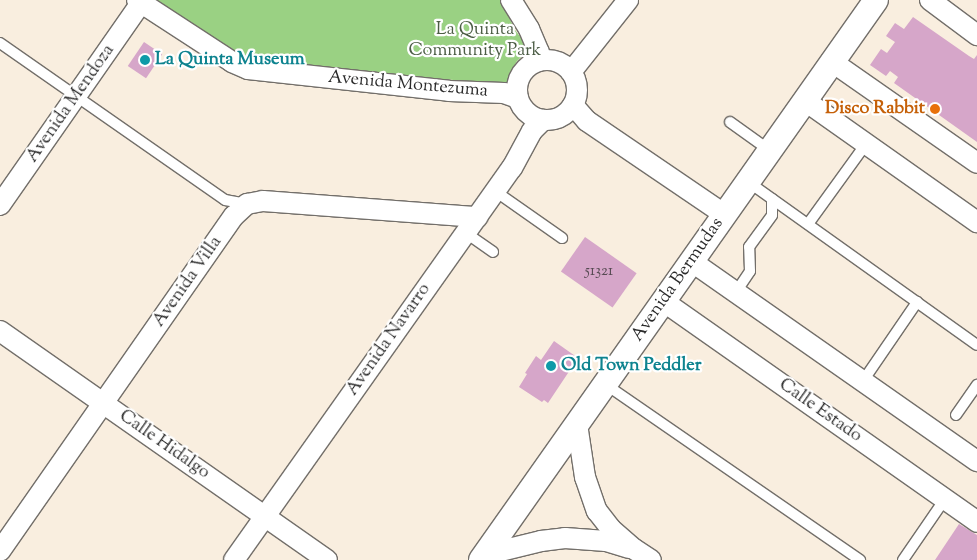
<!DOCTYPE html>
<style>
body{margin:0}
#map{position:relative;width:977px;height:560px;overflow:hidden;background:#f9eedf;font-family:"Sorts Mill Goudy",serif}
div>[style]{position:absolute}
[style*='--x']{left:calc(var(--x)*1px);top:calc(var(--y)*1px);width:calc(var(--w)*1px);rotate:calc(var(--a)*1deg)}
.green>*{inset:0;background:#9ad183}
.building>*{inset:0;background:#d6a6c9;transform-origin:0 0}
.roads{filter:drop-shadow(1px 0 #736f6a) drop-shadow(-1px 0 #736f6a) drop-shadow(0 1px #736f6a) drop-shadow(0 -1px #736f6a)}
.service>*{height:10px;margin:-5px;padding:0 5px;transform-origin:5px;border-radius:5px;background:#fff}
.minor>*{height:20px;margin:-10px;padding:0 10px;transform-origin:10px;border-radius:10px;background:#fff}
.minor>.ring{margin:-10px;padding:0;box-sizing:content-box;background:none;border:20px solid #fff;border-radius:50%}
.tertiary>*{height:24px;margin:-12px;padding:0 12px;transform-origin:12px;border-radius:12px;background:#fff}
.dots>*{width:14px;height:14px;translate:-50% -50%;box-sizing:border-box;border:2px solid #fff;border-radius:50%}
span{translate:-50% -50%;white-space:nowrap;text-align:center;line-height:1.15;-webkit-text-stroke:4.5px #fff;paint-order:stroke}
.number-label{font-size:15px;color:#564a52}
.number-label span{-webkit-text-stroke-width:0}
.park-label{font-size:18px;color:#4c5d45}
.culture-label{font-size:18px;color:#0d838f;font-weight:700}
.left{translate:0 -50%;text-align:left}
.street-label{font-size:18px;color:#2b2b2b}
.food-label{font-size:18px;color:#c56008;font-weight:700}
.right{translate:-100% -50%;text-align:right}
</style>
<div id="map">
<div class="green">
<i style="clip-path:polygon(152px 0,501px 0,515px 30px,530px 49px,517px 61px,511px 72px,507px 85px,272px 63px,242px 59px)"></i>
</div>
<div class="building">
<i style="clip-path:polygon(913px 17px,969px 56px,974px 59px,977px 55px,977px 142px,894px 83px,898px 77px,890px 71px,886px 76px,870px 65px,881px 49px,887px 53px,895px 42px,886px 36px,895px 23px,904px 29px)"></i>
<i style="left:144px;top:42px;width:22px;height:29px;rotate:34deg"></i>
<i style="left:585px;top:237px;width:63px;height:42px;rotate:35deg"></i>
<i style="clip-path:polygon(554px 341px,578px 358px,548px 403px,544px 400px,542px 402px,519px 387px,527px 374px,525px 373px,536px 356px,541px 360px)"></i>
<i style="clip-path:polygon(959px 524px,977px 535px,977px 560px,935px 560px)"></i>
</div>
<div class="roads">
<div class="service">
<i style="--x:0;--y:43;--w:274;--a:34.9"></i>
<i style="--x:225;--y:200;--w:22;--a:10"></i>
<i style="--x:730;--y:122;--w:48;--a:35.7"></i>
<i style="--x:747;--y:181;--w:282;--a:35.5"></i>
<i style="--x:495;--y:191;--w:82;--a:35"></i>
<i style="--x:808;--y:224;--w:99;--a:-54.1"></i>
<i style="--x:466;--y:233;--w:33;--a:35"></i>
<i style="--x:736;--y:292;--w:25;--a:-56"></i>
<i style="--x:750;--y:271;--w:24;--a:-92"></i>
<i style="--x:749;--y:247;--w:39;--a:-54"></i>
<i style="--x:772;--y:215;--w:16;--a:-90"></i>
<i style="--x:863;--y:381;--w:96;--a:-55.6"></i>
<i style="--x:605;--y:384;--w:310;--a:34.6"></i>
<i style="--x:956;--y:415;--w:37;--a:-55"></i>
<i style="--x:903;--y:560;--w:74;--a:-55.5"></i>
</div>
<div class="minor">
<i style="--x:137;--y:0;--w:113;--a:33.1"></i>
<i style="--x:232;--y:62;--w:17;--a:24"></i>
<i style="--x:248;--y:69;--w:202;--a:6.2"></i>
<i style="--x:449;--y:91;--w:55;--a:2.1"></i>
<i style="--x:504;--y:93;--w:15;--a:20"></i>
<i style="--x:511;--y:0;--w:34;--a:58"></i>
<i style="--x:529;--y:29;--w:25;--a:67"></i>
<i style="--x:539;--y:52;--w:9;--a:90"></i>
<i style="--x:930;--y:0;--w:59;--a:36.7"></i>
<i class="ring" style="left:517px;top:60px;width:40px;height:40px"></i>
<i style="--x:831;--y:61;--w:178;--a:34.9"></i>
<i style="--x:571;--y:72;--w:92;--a:-51.6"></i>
<i style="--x:804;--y:100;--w:212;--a:35.2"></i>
<i style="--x:573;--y:105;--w:21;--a:49"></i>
<i style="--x:587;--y:121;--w:166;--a:34.2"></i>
<i style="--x:0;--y:205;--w:246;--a:-55.1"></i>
<i style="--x:691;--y:261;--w:349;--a:35"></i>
<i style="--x:663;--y:301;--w:384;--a:35.1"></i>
<i style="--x:0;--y:331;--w:399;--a:35"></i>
<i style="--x:577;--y:424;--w:54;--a:81.4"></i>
<i style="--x:585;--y:477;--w:36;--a:71"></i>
<i style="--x:597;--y:511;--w:23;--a:52"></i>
<i style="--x:611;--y:529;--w:30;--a:41"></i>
<i style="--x:634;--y:549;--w:20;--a:33"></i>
<i style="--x:0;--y:551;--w:409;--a:-55.1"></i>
<i style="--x:234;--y:216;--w:18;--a:-43"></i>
<i style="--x:247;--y:204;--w:16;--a:-11"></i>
<i style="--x:263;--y:201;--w:215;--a:4.3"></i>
<i style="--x:484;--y:555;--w:59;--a:-13.8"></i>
<i style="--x:541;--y:541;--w:24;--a:-7"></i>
<i style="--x:565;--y:538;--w:41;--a:4.2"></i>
<i style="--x:606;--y:541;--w:24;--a:17"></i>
<i style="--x:234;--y:560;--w:481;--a:-54.7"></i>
<i style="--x:512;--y:168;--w:42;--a:-61.6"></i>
<i style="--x:532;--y:131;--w:16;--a:-45"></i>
</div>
<div class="tertiary">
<i style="--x:481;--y:560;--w:685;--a:-54.8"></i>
</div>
</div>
<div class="dots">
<i style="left:145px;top:60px;background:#0f9aa8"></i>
<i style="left:935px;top:109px;background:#e8710a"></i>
<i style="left:551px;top:366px;background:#0f9aa8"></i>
</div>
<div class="number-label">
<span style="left:599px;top:272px">51321</span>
</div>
<div class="park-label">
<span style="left:475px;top:41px">La Quinta<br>Community Park</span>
</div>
<div class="culture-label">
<span class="left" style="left:155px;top:60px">La Quinta Museum</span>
<span class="left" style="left:561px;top:366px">Old Town Peddler</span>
</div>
<div class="street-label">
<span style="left:408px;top:85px;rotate:5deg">Avenida Montezuma</span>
<span style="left:71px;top:104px;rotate:-55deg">Avenida Mendoza</span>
<span style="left:678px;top:280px;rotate:-55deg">Avenida Bermudas</span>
<span style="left:188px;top:282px;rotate:-55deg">Avenida Villa</span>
<span style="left:389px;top:340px;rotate:-55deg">Avenida Navarro</span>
<span style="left:820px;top:411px;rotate:35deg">Calle Estado</span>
<span style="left:164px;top:445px;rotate:35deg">Calle Hidalgo</span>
</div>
<div class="food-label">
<span class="right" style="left:925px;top:109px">Disco Rabbit</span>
</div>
</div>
